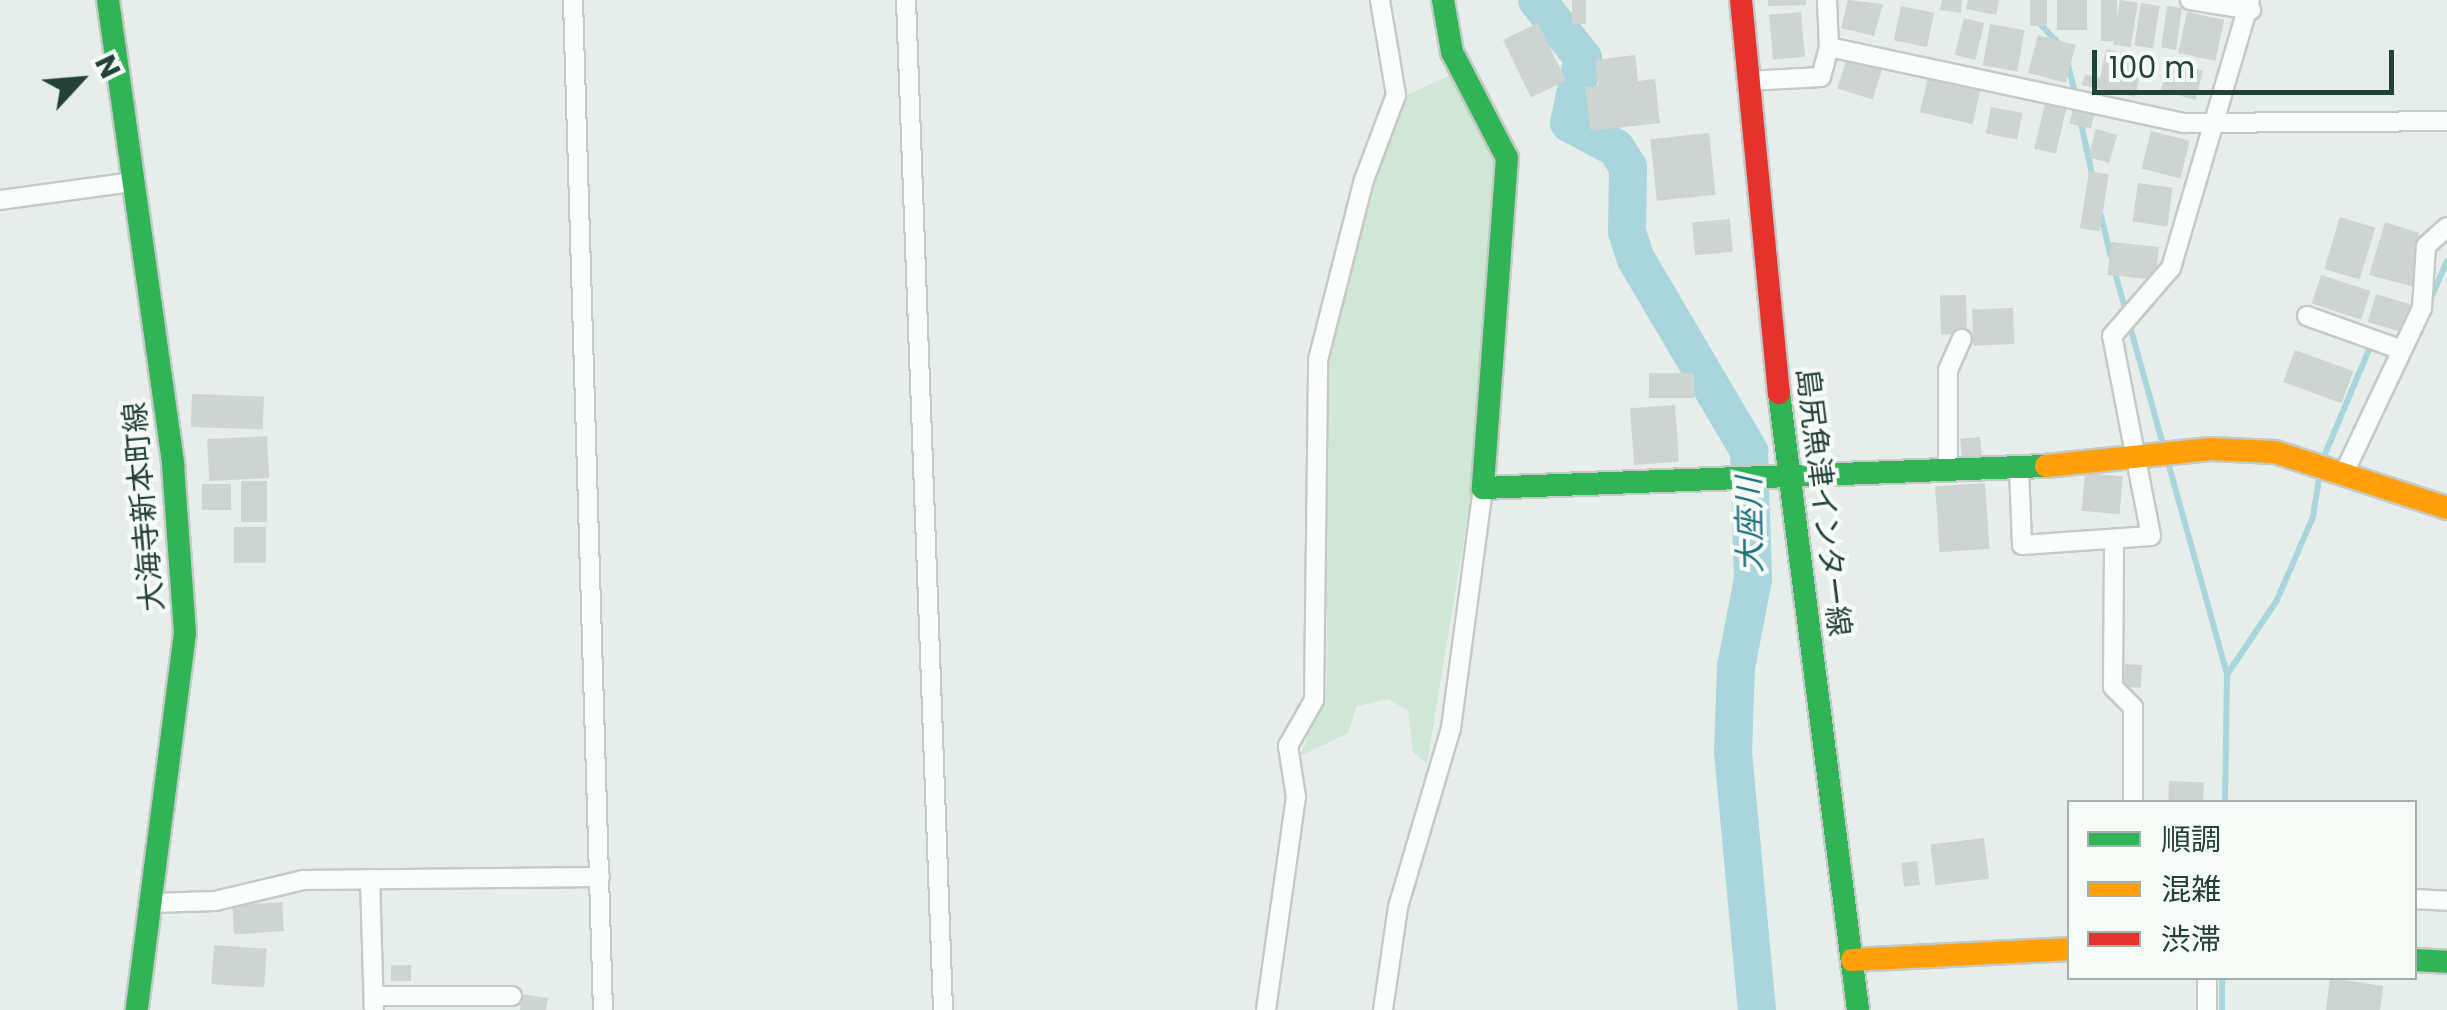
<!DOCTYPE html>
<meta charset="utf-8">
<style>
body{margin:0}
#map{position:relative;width:2447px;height:1010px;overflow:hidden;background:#e7edea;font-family:Poppins,"Noto Sans JP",sans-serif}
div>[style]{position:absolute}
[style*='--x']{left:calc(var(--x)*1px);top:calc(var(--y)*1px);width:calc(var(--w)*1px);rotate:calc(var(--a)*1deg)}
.green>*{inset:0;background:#d0e6d6}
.stream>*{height:6px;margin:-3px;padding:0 3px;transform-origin:3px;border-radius:3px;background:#a8d6db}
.river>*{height:38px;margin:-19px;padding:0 19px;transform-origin:19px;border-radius:19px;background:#a8d6db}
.building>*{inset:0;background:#ced4d1;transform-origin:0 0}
.roads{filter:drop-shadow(2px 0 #c4cac7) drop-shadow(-2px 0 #c4cac7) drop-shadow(0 2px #c4cac7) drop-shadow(0 -2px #c4cac7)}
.street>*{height:18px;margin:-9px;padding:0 9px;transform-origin:9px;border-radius:9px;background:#fbfcfc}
.fast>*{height:22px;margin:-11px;padding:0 11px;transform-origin:11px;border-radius:11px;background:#30b455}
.slow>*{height:22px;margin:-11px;padding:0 11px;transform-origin:11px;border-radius:11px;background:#ff9f0a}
.jam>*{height:22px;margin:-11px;padding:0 11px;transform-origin:11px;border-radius:11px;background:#e5322d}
span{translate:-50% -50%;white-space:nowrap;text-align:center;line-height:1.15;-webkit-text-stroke:8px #f6fbf8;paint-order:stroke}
.street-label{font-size:30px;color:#244138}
.water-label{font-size:32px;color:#1c727f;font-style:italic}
.legend{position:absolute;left:2067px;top:800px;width:350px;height:180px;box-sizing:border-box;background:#f6fbf8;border:2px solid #a2b1ab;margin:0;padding:12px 18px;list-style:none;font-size:30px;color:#244138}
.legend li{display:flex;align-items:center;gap:20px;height:50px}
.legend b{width:50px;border:2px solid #a2b1ab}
.north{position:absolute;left:30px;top:30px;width:100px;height:100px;-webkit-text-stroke:8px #f6fbf8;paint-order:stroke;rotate:64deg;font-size:28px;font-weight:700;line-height:40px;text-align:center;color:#244138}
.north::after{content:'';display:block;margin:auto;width:35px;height:45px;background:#244138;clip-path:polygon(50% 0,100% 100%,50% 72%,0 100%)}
.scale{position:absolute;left:2092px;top:50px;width:302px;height:45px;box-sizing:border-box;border:5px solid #244138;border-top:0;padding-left:12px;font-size:30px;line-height:35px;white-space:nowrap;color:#244138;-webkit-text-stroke:8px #f6fbf8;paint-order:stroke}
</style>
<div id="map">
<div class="green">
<i style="clip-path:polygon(1453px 74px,1501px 162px,1472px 490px,1427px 764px,1413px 752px,1408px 711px,1389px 699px,1357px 706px,1348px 733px,1300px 756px,1327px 687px,1326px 374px,1382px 150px,1405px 96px)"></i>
</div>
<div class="stream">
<i style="--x:2037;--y:21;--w:32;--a:46"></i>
<i style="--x:2068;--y:65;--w:32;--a:76"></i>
<i style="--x:2081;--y:123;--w:57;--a:77.9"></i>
<i style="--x:2101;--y:216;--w:42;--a:76.3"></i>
<i style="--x:2114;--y:269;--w:420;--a:74.4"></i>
<i style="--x:2227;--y:674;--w:128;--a:90.9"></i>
<i style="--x:2416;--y:332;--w:77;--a:-66.4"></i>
<i style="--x:2322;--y:461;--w:126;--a:-67.1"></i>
<i style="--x:2228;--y:673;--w:88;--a:-56.1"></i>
<i style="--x:2277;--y:600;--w:90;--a:-66.6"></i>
<i style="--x:2313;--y:517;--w:45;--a:-81"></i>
<i style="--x:2222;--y:1010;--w:32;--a:-90"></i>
</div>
<div class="river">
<i style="--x:1537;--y:0;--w:74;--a:51.6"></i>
<i style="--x:1583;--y:58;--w:66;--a:102.2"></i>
<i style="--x:1569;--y:123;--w:53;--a:28"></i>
<i style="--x:1616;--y:148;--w:22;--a:58"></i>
<i style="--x:1628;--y:167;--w:65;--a:90.9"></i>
<i style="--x:1627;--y:232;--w:28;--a:72"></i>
<i style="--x:1636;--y:259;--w:223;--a:59.5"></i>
<i style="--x:1749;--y:451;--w:128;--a:88.2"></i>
<i style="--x:1753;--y:579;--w:90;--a:100.9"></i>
<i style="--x:1736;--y:667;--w:85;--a:92"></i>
<i style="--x:1733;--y:752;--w:259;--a:84.7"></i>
</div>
<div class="building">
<i style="left:1572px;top:0;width:14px;height:24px"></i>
<i style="clip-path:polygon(1768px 0,1806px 0,1806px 5px,1768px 6px)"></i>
<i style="clip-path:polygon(1848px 0,1883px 4px,1874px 36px,1841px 28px)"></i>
<i style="clip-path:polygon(1942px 0,1962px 0,1961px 13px,1940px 10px)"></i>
<i style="clip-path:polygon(1968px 0,1999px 0,1996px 15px,1966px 9px)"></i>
<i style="left:2030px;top:0;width:17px;height:26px"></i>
<i style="left:2057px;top:0;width:30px;height:30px"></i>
<i style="left:2101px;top:0;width:16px;height:41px"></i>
<i style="left:2120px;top:0;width:18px;height:45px;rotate:9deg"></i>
<i style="left:2141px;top:3px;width:19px;height:43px;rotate:9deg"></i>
<i style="left:1901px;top:6px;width:34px;height:35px;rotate:12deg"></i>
<i style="left:2167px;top:6px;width:15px;height:42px;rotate:8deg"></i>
<i style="left:1801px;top:12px;width:45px;height:32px;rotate:85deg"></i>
<i style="left:2187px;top:12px;width:38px;height:42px;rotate:12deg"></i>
<i style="left:1964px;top:18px;width:21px;height:38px;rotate:14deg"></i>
<i style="left:1538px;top:23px;width:64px;height:39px;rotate:64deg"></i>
<i style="left:1990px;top:24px;width:35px;height:42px;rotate:10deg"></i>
<i style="left:2038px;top:35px;width:39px;height:39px;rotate:15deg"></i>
<i style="clip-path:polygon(2106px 49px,2144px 58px,2135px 97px,2082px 85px,2085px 74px,2100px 78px)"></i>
<i style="clip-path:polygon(1635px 55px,1638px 81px,1655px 79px,1660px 123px,1591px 131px,1585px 87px,1598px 86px,1595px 60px)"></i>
<i style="left:1847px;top:57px;width:37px;height:33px;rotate:17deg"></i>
<i style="left:2168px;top:62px;width:36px;height:30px;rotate:14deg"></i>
<i style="left:1928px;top:77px;width:54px;height:36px;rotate:13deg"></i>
<i style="left:2045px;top:103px;width:22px;height:47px;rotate:13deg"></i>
<i style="left:1991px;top:107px;width:32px;height:27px;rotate:11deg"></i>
<i style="left:2073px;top:108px;width:22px;height:16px;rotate:13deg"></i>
<i style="left:2096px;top:129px;width:22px;height:29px;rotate:16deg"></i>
<i style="left:2151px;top:131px;width:40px;height:39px;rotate:14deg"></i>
<i style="left:1709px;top:133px;width:62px;height:59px;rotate:84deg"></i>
<i style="left:2089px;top:171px;width:20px;height:58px;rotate:9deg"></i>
<i style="left:2138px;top:183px;width:35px;height:39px;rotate:8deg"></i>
<i style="left:2340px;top:217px;width:37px;height:54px;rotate:17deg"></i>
<i style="left:1730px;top:219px;width:33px;height:38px;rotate:85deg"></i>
<i style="clip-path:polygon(2385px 222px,2419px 233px,2414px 287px,2369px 275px)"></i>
<i style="left:2111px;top:242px;width:48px;height:33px;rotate:6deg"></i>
<i style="left:2321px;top:275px;width:52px;height:30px;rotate:18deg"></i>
<i style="left:2376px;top:294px;width:37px;height:29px;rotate:17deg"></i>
<i style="left:1966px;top:295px;width:39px;height:26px;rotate:89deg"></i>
<i style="left:2013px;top:308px;width:36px;height:41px;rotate:88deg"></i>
<i style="left:2295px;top:350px;width:62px;height:34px;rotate:20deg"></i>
<i style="left:1649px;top:373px;width:45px;height:25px"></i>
<i style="left:192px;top:394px;width:72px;height:33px;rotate:2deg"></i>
<i style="left:1675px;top:405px;width:57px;height:45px;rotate:86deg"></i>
<i style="left:267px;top:436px;width:42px;height:60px;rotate:87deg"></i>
<i style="left:1980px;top:437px;width:21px;height:20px;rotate:85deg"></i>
<i style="left:2085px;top:473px;width:38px;height:38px;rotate:5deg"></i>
<i style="left:241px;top:481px;width:26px;height:41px"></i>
<i style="left:1985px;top:483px;width:66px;height:50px;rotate:86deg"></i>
<i style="left:231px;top:484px;width:26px;height:29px;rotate:90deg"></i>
<i style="left:234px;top:527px;width:32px;height:36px"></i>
<i style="left:2125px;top:664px;width:17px;height:23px;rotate:3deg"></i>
<i style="left:2169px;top:781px;width:35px;height:21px;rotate:2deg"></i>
<i style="left:1984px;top:838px;width:41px;height:54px;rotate:83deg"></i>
<i style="left:1917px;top:861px;width:24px;height:16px;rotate:83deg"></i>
<i style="left:282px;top:902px;width:29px;height:50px;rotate:86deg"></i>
<i style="left:214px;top:945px;width:53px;height:39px;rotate:4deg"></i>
<i style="left:391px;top:965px;width:20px;height:16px"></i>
<i style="clip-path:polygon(2330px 978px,2383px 986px,2380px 1010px,2326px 1010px)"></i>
<i style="clip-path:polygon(522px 994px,548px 998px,546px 1010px,520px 1010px)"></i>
</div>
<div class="roads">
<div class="street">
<i style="--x:573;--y:0;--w:1010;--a:88.3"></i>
<i style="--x:906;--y:0;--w:1011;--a:87.9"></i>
<i style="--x:1827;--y:0;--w:47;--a:87.6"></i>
<i style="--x:1829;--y:47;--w:364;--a:12.1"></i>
<i style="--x:2185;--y:123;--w:262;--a:-0.4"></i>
<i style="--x:2190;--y:0;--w:62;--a:9.3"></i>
<i style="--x:1747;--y:81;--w:74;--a:-3.1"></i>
<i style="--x:1821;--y:77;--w:31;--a:-75"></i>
<i style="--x:0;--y:200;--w:135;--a:-7.7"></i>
<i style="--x:2307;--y:316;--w:98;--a:19.7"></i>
<i style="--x:1948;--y:469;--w:99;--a:-90"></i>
<i style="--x:1948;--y:370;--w:34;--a:-66"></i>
<i style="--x:2019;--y:469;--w:76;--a:87.7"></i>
<i style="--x:2022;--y:545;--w:129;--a:-4"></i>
<i style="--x:2151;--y:536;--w:204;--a:-101"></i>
<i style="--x:2112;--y:336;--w:90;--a:-49.1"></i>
<i style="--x:2171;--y:268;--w:279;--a:-73.6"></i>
<i style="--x:2344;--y:473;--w:183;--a:-64.7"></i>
<i style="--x:2422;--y:308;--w:62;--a:-86.3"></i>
<i style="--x:2426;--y:246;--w:28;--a:-42"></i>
<i style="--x:2114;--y:545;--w:142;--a:90.4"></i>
<i style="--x:2113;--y:687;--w:28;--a:45"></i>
<i style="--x:2133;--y:707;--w:95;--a:90"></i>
<i style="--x:370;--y:879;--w:131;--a:88.3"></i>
<i style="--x:2414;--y:899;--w:33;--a:3"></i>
<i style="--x:153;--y:903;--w:62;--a:-1.8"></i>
<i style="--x:215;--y:901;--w:90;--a:-13.4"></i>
<i style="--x:303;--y:880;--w:297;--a:-0.6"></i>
<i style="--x:374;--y:996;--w:138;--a:0"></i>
<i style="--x:1266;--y:1010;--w:215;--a:-82"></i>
<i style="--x:1296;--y:797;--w:52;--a:-98.9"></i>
<i style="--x:1288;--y:746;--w:53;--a:-60.5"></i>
<i style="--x:1314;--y:700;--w:340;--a:-89.3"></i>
<i style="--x:1318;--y:360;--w:186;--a:-75.7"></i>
<i style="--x:1364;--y:180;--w:91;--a:-69.4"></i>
<i style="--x:1396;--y:95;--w:96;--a:-99.6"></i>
<i style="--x:1383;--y:1010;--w:104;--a:-81.7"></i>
<i style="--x:1398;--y:907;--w:187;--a:-73.5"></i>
<i style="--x:1451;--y:728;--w:242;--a:-82.4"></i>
<i style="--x:2207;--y:1010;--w:32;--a:-90"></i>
</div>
<div class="fast">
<i style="--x:108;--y:0;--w:470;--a:82"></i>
<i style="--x:173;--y:465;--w:168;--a:85.9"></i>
<i style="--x:185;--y:633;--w:380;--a:97.3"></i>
<i style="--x:1443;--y:0;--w:53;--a:80.2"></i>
<i style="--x:1452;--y:52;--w:119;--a:62.6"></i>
<i style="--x:1507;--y:158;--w:331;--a:94.2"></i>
<i style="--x:1483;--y:488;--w:563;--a:-2.24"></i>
<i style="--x:1779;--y:393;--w:622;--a:82.7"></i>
<i style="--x:2414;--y:960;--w:33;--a:3"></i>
</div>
<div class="slow">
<i style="--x:2046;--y:466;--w:165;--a:-5.9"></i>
<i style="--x:2210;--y:449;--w:65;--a:2.6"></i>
<i style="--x:2275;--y:452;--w:181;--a:18"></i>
<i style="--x:1852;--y:960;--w:218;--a:-2.9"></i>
</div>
<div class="jam">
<i style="--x:1741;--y:0;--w:395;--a:84.5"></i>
</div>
</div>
<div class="street-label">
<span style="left:1823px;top:502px;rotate:83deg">島尻魚津インター線</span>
<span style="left:144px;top:507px;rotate:-95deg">大海寺新本町線</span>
</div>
<div class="water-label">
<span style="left:1750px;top:525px;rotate:-91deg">大座川</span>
</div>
<ul class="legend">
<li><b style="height:12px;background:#30b455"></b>順調</li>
<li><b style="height:12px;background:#ff9f0a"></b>混雑</li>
<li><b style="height:12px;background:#e5322d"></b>渋滞</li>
</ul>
<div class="north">N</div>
<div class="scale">100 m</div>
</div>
